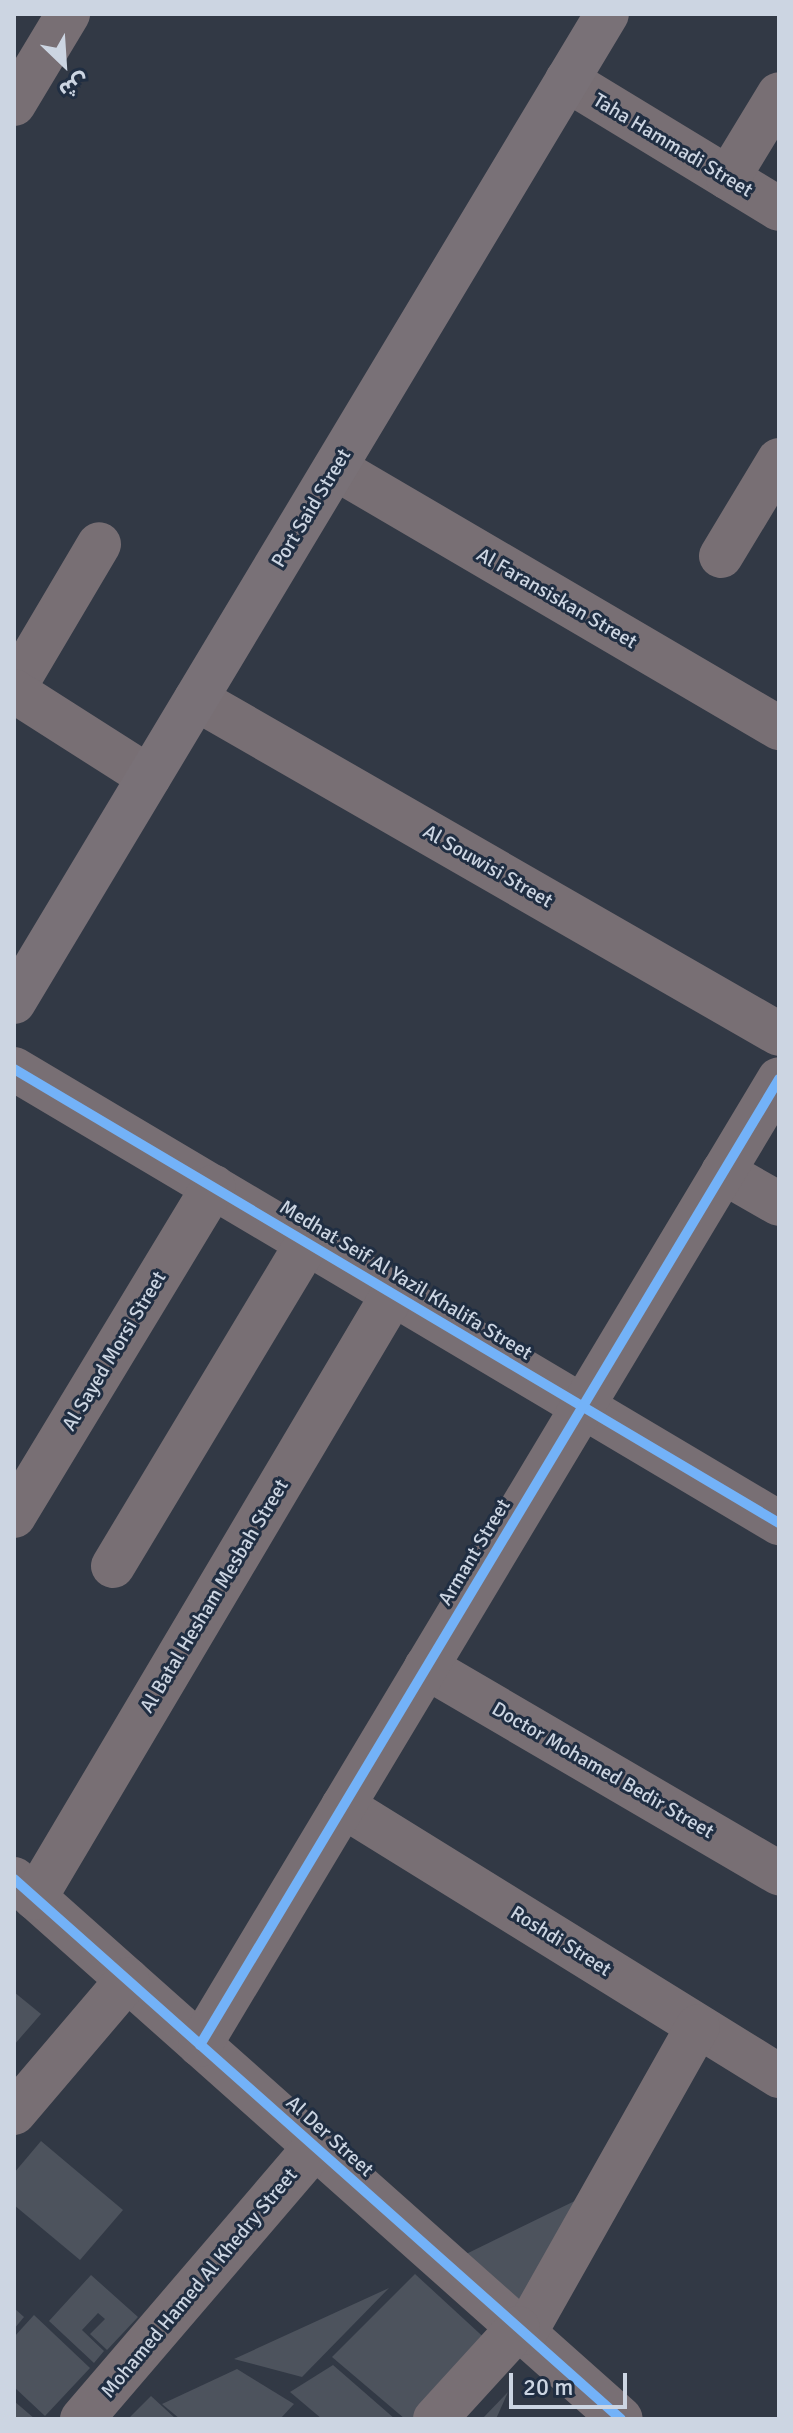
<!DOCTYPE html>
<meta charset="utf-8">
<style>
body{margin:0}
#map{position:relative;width:793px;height:2433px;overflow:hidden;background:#323945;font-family:Signika,"Noto Sans Arabic",sans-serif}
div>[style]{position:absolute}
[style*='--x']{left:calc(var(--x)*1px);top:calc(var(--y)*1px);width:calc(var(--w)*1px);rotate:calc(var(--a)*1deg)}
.building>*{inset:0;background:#4d535d}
.minor>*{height:44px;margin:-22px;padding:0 22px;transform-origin:22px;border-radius:22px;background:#786f74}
.secondary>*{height:44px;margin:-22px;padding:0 22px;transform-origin:22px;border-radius:22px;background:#797177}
.cycleway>*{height:10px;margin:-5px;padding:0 5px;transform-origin:5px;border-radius:5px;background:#73b2f8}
span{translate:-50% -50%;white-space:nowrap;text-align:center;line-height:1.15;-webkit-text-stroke:6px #202e42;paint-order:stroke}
.street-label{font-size:20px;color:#ccd5e2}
.frame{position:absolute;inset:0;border:16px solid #ccd5e2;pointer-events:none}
.north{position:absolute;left:24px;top:24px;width:80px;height:80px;-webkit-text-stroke:6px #202e42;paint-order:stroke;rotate:155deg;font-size:22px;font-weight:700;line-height:32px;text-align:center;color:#ccd5e2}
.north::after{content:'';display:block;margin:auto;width:28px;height:36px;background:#ccd5e2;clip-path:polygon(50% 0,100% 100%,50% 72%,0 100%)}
.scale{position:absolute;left:509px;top:2373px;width:118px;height:36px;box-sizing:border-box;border:4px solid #ccd5e2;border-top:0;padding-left:10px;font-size:24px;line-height:28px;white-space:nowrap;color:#ccd5e2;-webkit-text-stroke:6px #202e42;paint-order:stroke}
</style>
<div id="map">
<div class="building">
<i style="clip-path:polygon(14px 1992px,41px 2014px,14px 2045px)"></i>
<i style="clip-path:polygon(41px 2141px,123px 2210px,80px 2260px,14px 2205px,14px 2173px)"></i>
<i style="clip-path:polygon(589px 2194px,528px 2315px,464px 2255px)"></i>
<i style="clip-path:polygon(415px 2274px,491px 2344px,419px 2419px,405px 2419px,332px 2357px)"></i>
<i style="clip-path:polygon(91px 2275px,138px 2317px,107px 2350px,90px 2334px,105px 2319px,98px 2313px,82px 2330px,104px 2351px,94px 2363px,49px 2321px)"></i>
<i style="clip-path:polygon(389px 2288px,302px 2377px,234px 2359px)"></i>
<i style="clip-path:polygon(14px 2308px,24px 2317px,14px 2329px)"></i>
<i style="clip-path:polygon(34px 2315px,90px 2368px,45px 2416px,14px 2387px,14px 2337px)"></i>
<i style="clip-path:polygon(333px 2365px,395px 2419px,322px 2419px,290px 2392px)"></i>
<i style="clip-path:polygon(237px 2369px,294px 2404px,280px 2419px,180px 2419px,162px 2404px)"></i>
<i style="clip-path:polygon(508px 2392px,496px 2419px,482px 2419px)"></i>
<i style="clip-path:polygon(151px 2396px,176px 2419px,128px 2419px)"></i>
<i style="clip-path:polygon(14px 2401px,35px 2419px,14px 2419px)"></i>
</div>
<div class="minor">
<i style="--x:567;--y:80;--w:248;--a:31.3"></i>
<i style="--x:14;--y:104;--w:105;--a:-59"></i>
<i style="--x:728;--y:178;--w:98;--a:-58.7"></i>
<i style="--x:335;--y:468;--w:515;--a:30.35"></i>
<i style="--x:721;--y:556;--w:112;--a:-58.9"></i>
<i style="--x:14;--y:688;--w:167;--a:-59.4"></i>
<i style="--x:14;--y:691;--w:160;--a:32.5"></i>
<i style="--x:196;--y:699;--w:672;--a:29.88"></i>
<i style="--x:14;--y:1069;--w:890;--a:30.69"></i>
<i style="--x:723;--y:1172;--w:64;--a:29.7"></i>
<i style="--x:14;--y:1516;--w:385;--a:-58.8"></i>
<i style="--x:113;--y:1566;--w:377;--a:-59"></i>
<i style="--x:426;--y:1667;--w:409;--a:30.3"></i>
<i style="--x:343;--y:1806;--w:513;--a:31.77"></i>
<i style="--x:14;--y:1879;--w:812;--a:41.66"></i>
<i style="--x:35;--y:1898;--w:702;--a:-59.34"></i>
<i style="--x:200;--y:2045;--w:1126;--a:-59.06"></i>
<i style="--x:14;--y:2113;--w:175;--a:-49.6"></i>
<i style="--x:525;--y:2333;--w:352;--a:-60.6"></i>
<i style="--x:82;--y:2419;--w:358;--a:-49.4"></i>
<i style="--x:435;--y:2419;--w:123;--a:-47.6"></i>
</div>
<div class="secondary">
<i style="--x:14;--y:1002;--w:1152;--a:-59.03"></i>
</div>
<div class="cycleway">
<i style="--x:14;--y:1069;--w:890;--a:30.69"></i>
<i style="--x:14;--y:1879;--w:812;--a:41.66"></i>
<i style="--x:200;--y:2045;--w:1126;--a:-59.06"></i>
</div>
<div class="street-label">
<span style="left:673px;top:145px;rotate:31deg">Taha Hammadi Street</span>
<span style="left:311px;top:508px;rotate:-59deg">Port Said Street</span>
<span style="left:557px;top:598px;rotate:30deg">Al Faransiskan Street</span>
<span style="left:488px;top:866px;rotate:30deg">Al Souwisi Street</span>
<span style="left:406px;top:1280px;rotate:31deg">Medhat Seif Al Yazil Khalifa Street</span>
<span style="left:114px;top:1351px;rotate:-59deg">Al Sayed Morsi Street</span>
<span style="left:474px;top:1552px;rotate:-59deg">Armant Street</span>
<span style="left:214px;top:1596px;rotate:-59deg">Al Batal Hesham Mesbah Street</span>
<span style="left:603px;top:1770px;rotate:30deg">Doctor Mohamed Bedir Street</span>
<span style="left:561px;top:1941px;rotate:32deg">Roshdi Street</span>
<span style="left:330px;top:2136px;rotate:42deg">Al Der Street</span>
<span style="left:199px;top:2283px;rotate:-50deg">Mohamed Hamed Al Khedry Street</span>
</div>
<div class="frame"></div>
<div class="north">ش</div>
<div class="scale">20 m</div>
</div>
